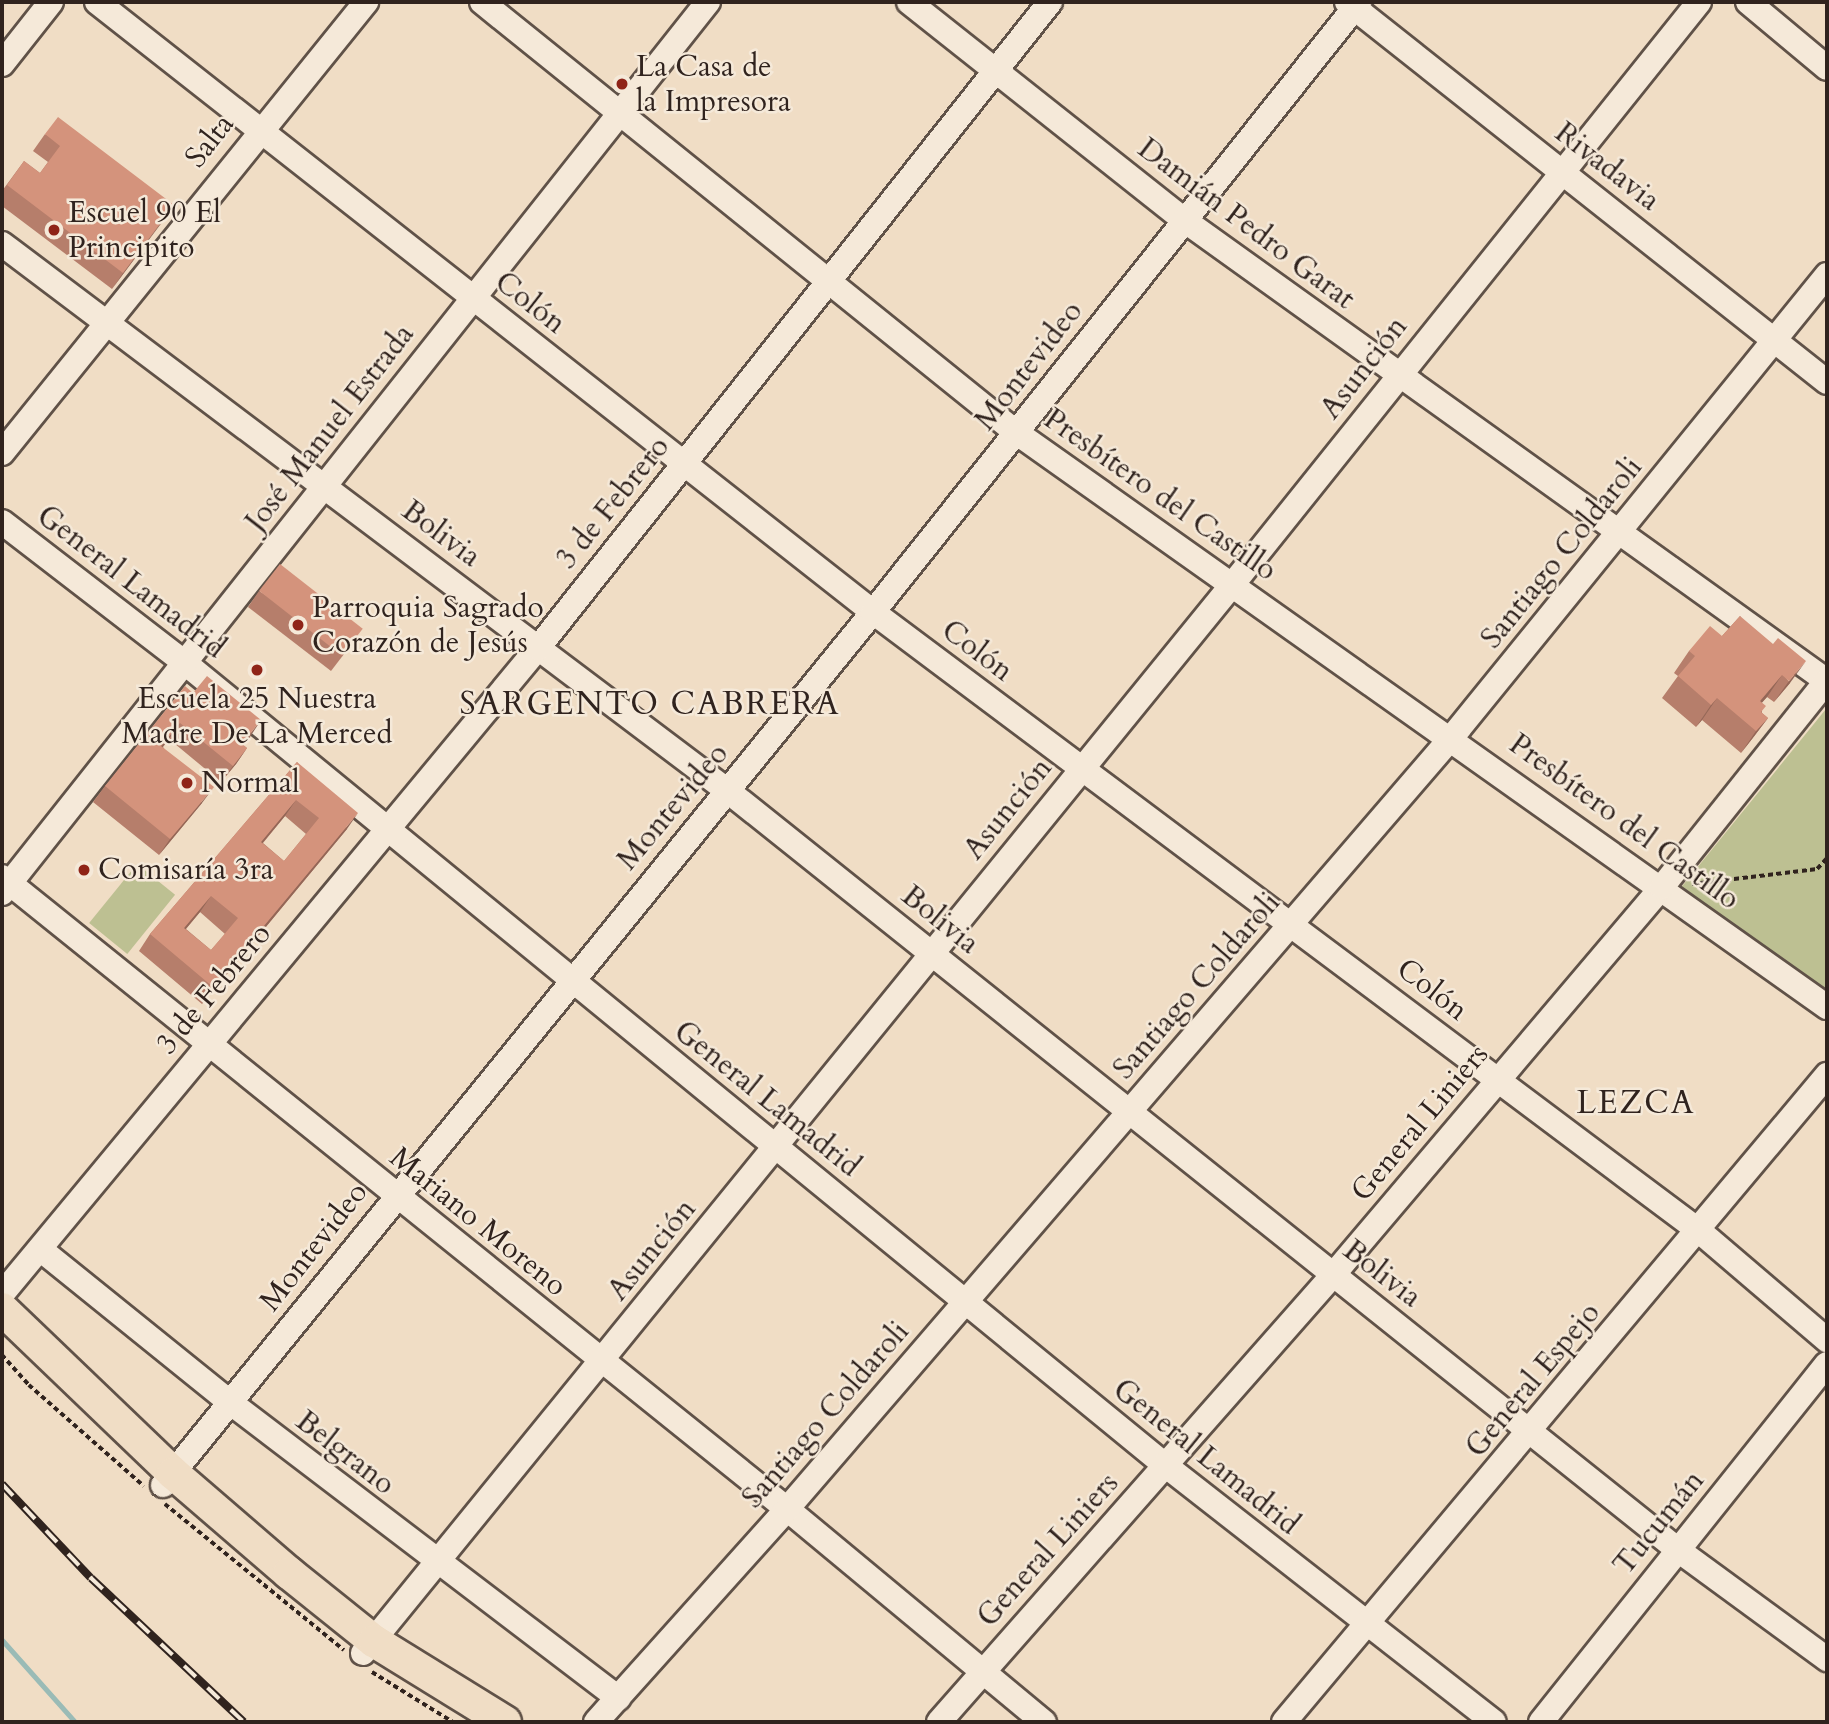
<!DOCTYPE html>
<meta charset="utf-8">
<style>
body{margin:0}
#map{position:relative;width:1829px;height:1724px;overflow:hidden;background:#f0ddc5;font-family:Cardo,serif}
div>[style]{position:absolute}
[style*='--x']{left:calc(var(--x)*1px);top:calc(var(--y)*1px);width:calc(var(--w)*1px);rotate:calc(var(--a)*1deg)}
.green>*{inset:0;background:#bdc092;transform-origin:0 0}
.stream>*{height:5px;margin:-2.5px;padding:0 2.5px;transform-origin:2.5px;border-radius:2.5px;background:#9abbb6}
.path>*{height:3.5px;margin-top:-1.75px;transform-origin:0;background:repeating-linear-gradient(90deg,#30231e 0 5px,transparent 0 8.5px)}
.roads{filter:drop-shadow(2px 0 #605248) drop-shadow(-2px 0 #605248) drop-shadow(0 2px #605248) drop-shadow(0 -2px #605248)}
.minor>*{height:24px;margin:-12px;padding:0 12px;transform-origin:12px;border-radius:12px;background:#f5e9d9}
.major>*{height:32px;margin:-16px;padding:0 16px;transform-origin:16px;border-radius:16px;background:#f0ddc5}
.rail>*{height:8px;margin-top:-4px;transform-origin:0;background:repeating-linear-gradient(90deg,#f5e9d9 0 16px,#30231e 0 32px);box-sizing:border-box;border-block:2px solid #30231e}
.wall>*{inset:0;background:#b67e6b}
.shaded-wall>*{inset:0;background:#946757}
.building>*{inset:0;background:#d4937c;transform-origin:0 0}
.dots>*{width:19px;height:19px;translate:-50% -50%;box-sizing:border-box;border:4px solid #f5e9d9;border-radius:50%}
span{translate:-50% -50%;white-space:nowrap;text-align:center;line-height:1.15;-webkit-text-stroke:5px #f5e9d9;paint-order:stroke}
.poi-label{font-size:30px;color:#30231e}
.left{translate:0 -50%;text-align:left}
.street-label{font-size:30px;color:#30231e}
.neighbourhood-label{font-size:32px;color:#30231e;letter-spacing:2px}
.frame{position:absolute;inset:0;border:4px solid #30231e;pointer-events:none}
</style>
<div id="map">
<div class="green">
<i style="clip-path:polygon(1826px 709px,1827px 710px,1827px 1011px,1679px 890px)"></i>
<i style="left:137px;top:864px;width:49px;height:76px;rotate:39deg"></i>
</div>
<div class="stream">
<i style="--x:2;--y:1640;--w:110;--a:48.3"></i>
</div>
<div class="path">
<i style="--x:1692;--y:884;--w:126;--a:-6.8"></i>
<i style="--x:1817;--y:869;--w:15;--a:-48"></i>
<i style="--x:2;--y:1355;--w:40;--a:48"></i>
<i style="--x:29;--y:1385;--w:153;--a:41.3"></i>
<i style="--x:165;--y:1504;--w:231;--a:39.2"></i>
<i style="--x:372;--y:1672;--w:95;--a:31.7"></i>
</div>
<div class="roads">
<div class="minor">
<i style="--x:97;--y:2;--w:987;--a:38.17"></i>
<i style="--x:873;--y:612;--w:1031;--a:36.84"></i>
<i style="--x:1698;--y:1230;--w:170;--a:40.5"></i>
<i style="--x:482;--y:2;--w:687;--a:38.86"></i>
<i style="--x:1017;--y:433;--w:993;--a:35.32"></i>
<i style="--x:909;--y:2;--w:351;--a:38.4"></i>
<i style="--x:1184;--y:220;--w:791;--a:35.64"></i>
<i style="--x:1347;--y:2;--w:612;--a:38.37"></i>
<i style="--x:1748;--y:2;--w:103;--a:39.9"></i>
<i style="--x:2;--y:64;--w:79;--a:-51.7"></i>
<i style="--x:2;--y:244;--w:909;--a:37"></i>
<i style="--x:728;--y:791;--w:1216;--a:38.62"></i>
<i style="--x:1678;--y:1550;--w:185;--a:36.2"></i>
<i style="--x:2;--y:453;--w:580;--a:-51.09"></i>
<i style="--x:2;--y:522;--w:231;--a:37.6"></i>
<i style="--x:185;--y:663;--w:1266;--a:39.3"></i>
<i style="--x:1165;--y:1465;--w:417;--a:38"></i>
<i style="--x:2;--y:877;--w:1008;--a:38.84"></i>
<i style="--x:787;--y:1509;--w:334;--a:39.7"></i>
<i style="--x:2;--y:893;--w:1137;--a:-51.61"></i>
<i style="--x:40;--y:1249;--w:245;--a:38.9"></i>
<i style="--x:231;--y:1403;--w:487;--a:37.3"></i>
<i style="--x:2;--y:1294;--w:839;--a:-50.32"></i>
<i style="--x:538;--y:648;--w:824;--a:-51.6"></i>
<i style="--x:163;--y:1485;--w:1125;--a:-50.88"></i>
<i style="--x:873;--y:612;--w:780;--a:-51.45"></i>
<i style="--x:363;--y:1653;--w:1377;--a:-50.87"></i>
<i style="--x:1232;--y:585;--w:747;--a:-51.3"></i>
<i style="--x:596;--y:1722;--w:286;--a:-48.1"></i>
<i style="--x:787;--y:1509;--w:1019;--a:-49.26"></i>
<i style="--x:1452;--y:737;--w:595;--a:-50.93"></i>
<i style="--x:939;--y:1722;--w:596;--a:-48.61"></i>
<i style="--x:1333;--y:1275;--w:509;--a:-49.7"></i>
<i style="--x:1662;--y:887;--w:265;--a:-51.4"></i>
<i style="--x:1284;--y:1722;--w:845;--a:-49.99"></i>
<i style="--x:1541;--y:1722;--w:458;--a:-51.4"></i>
</div>
<div class="major">
<i style="--x:2;--y:1309;--w:237;--a:43.8"></i>
<i style="--x:173;--y:1473;--w:153;--a:40.8"></i>
<i style="--x:289;--y:1573;--w:109;--a:38.7"></i>
<i style="--x:374;--y:1641;--w:154;--a:31.7"></i>
</div>
</div>
<div class="rail">
<i style="--x:2;--y:1484;--w:129;--a:46.6"></i>
<i style="--x:91;--y:1578;--w:210;--a:43.3"></i>
</div>
<div class="wall">
<i style="clip-path:polygon(45px 134px,174px 205px,112px 289px,2px 206px,2px 191px,24px 161px,40px 173px,48px 162px,33px 151px)"></i>
<i style="clip-path:polygon(259px 591px,351px 645px,331px 671px,248px 607px)"></i>
<i style="clip-path:polygon(1740px 616px,1790px 683px,1774px 702px,1767px 697px,1762px 702px,1762px 713px,1768px 718px,1752px 739px,1741px 753px,1702px 720px,1696px 727px,1662px 698px,1678px 676px,1674px 673px,1689px 651px,1722px 636px)"></i>
<i style="clip-path:polygon(193px 693px,250px 737px,243px 745px,247px 748px,236px 764px,221px 782px,169px 739px,163px 747px,202px 803px,159px 855px,93px 802px,105px 786px)"></i>
<i style="clip-path:polygon(evenodd,297px 762px,347px 829px,202px 1004px,139px 951px,150px 934px,297px 762px,285px 816px,306px 834px,284px 861px,263px 843px,285px 816px,297px 762px,200px 912px,225px 934px,211px 950px,186px 929px,200px 912px)"></i>
</div>
<div class="shaded-wall">
<i style="clip-path:polygon(174px 205px,163px 221px,112px 289px,123px 273px)"></i>
<i style="clip-path:polygon(1806px 661px,1790px 683px,1774px 702px,1789px 681px)"></i>
<i style="clip-path:polygon(1782px 675px,1767px 697px,1745px 722px,1760px 701px)"></i>
<i style="clip-path:polygon(1717px 698px,1702px 720px,1696px 727px,1711px 705px)"></i>
<i style="clip-path:polygon(1768px 718px,1752px 739px,1741px 753px,1756px 731px)"></i>
<i style="clip-path:polygon(261px 720px,250px 737px,230px 760px,242px 744px)"></i>
<i style="clip-path:polygon(180px 723px,169px 739px,150px 763px,161px 746px)"></i>
<i style="clip-path:polygon(247px 748px,236px 764px,221px 782px,233px 766px)"></i>
<i style="clip-path:polygon(214px 787px,202px 803px,159px 855px,170px 839px)"></i>
<i style="clip-path:polygon(296px 800px,285px 816px,250px 858px,261px 842px)"></i>
<i style="clip-path:polygon(358px 813px,347px 829px,202px 1004px,213px 987px)"></i>
<i style="clip-path:polygon(211px 896px,200px 912px,173px 944px,184px 928px)"></i>
</div>
<div class="building">
<i style="clip-path:polygon(58px 117px,174px 205px,123px 273px,7px 185px,24px 161px,40px 173px,60px 146px,45px 134px)"></i>
<i style="left:280px;top:564px;width:105px;height:34px;rotate:38deg"></i>
<i style="clip-path:polygon(1740px 616px,1773px 644px,1778px 638px,1806px 661px,1789px 681px,1782px 675px,1760px 701px,1766px 706px,1761px 712px,1768px 718px,1756px 731px,1717px 698px,1711px 705px,1678px 676px,1695px 656px,1689px 651px,1710px 626px,1722px 636px)"></i>
<i style="clip-path:polygon(207px 676px,261px 720px,242px 744px,247px 748px,233px 766px,180px 723px,161px 746px,214px 787px,170px 839px,105px 786px,185px 686px,193px 693px)"></i>
<i style="clip-path:polygon(evenodd,297px 762px,358px 813px,213px 987px,150px 934px,297px 762px,296px 800px,319px 818px,284px 861px,261px 842px,296px 800px,297px 762px,211px 896px,238px 918px,211px 950px,184px 928px,211px 896px)"></i>
</div>
<div class="dots">
<i style="left:622px;top:84px;background:#8f2418"></i>
<i style="left:54px;top:230px;background:#8f2418"></i>
<i style="left:298px;top:625px;background:#8f2418"></i>
<i style="left:257px;top:670px;background:#8f2418"></i>
<i style="left:187px;top:783px;background:#8f2418"></i>
<i style="left:84px;top:870px;background:#8f2418"></i>
</div>
<div class="poi-label">
<span class="left" style="left:636px;top:84px">La Casa de<br>la Impresora</span>
<span class="left" style="left:68px;top:230px">Escuel 90 El<br>Principito</span>
<span class="left" style="left:312px;top:625px">Parroquia Sagrado<br>Corazón de Jesús</span>
<span style="left:257px;top:716px">Escuela 25 Nuestra<br>Madre De La Merced</span>
<span class="left" style="left:201px;top:783px">Normal</span>
<span class="left" style="left:98px;top:870px">Comisaría 3ra</span>
</div>
<div class="street-label">
<span style="left:210px;top:141px;rotate:-52deg">Salta</span>
<span style="left:1607px;top:167px;rotate:38deg">Rivadavia</span>
<span style="left:1246px;top:224px;rotate:37deg">Damián Pedro Garat</span>
<span style="left:530px;top:303px;rotate:38deg">Colón</span>
<span style="left:1029px;top:366px;rotate:-52deg">Montevideo</span>
<span style="left:1364px;top:368px;rotate:-52deg">Asunción</span>
<span style="left:330px;top:428px;rotate:-52deg">José Manuel Estrada</span>
<span style="left:1160px;top:495px;rotate:35deg">Presbítero del Castillo</span>
<span style="left:613px;top:503px;rotate:-51deg">3 de Febrero</span>
<span style="left:441px;top:534px;rotate:37deg">Bolivia</span>
<span style="left:1562px;top:553px;rotate:-51deg">Santiago Coldaroli</span>
<span style="left:131px;top:582px;rotate:38deg">General Lamadrid</span>
<span style="left:977px;top:651px;rotate:37deg">Colón</span>
<span style="left:673px;top:807px;rotate:-50deg">Montevideo</span>
<span style="left:1008px;top:809px;rotate:-51deg">Asunción</span>
<span style="left:1624px;top:822px;rotate:36deg">Presbítero del Castillo</span>
<span style="left:940px;top:920px;rotate:39deg">Bolivia</span>
<span style="left:1197px;top:986px;rotate:-49deg">Santiago Coldaroli</span>
<span style="left:214px;top:989px;rotate:-50deg">3 de Febrero</span>
<span style="left:1432px;top:990px;rotate:38deg">Colón</span>
<span style="left:767px;top:1099px;rotate:39deg">General Lamadrid</span>
<span style="left:1420px;top:1123px;rotate:-50deg">General Liniers</span>
<span style="left:478px;top:1222px;rotate:39deg">Mariano Moreno</span>
<span style="left:314px;top:1247px;rotate:-52deg">Montevideo</span>
<span style="left:652px;top:1250px;rotate:-51deg">Asunción</span>
<span style="left:1382px;top:1274px;rotate:38deg">Bolivia</span>
<span style="left:1533px;top:1380px;rotate:-50deg">General Espejo</span>
<span style="left:826px;top:1415px;rotate:-49deg">Santiago Coldaroli</span>
<span style="left:345px;top:1453px;rotate:38deg">Belgrano</span>
<span style="left:1206px;top:1457px;rotate:39deg">General Lamadrid</span>
<span style="left:1659px;top:1523px;rotate:-51deg">Tucumán</span>
<span style="left:1048px;top:1550px;rotate:-48deg">General Liniers</span>
</div>
<div class="neighbourhood-label">
<span style="left:650px;top:704px">SARGENTO CABRERA</span>
<span style="left:1636px;top:1103px">LEZCA</span>
</div>
<div class="frame"></div>
</div>
